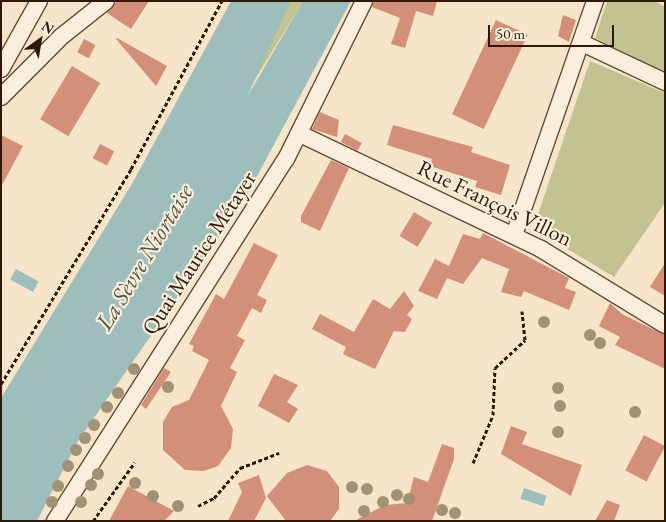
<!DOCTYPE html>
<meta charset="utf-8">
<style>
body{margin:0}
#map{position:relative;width:666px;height:522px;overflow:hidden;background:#f7e5c9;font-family:"EB Garamond",serif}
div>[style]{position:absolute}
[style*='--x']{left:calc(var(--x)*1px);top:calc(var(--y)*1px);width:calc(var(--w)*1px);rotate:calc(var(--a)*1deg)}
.green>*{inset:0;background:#c3c392}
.water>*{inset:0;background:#9ebebb;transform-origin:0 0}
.building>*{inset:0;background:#d48f78;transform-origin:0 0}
.path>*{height:3px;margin-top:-1.5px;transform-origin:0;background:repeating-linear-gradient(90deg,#2f1906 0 4px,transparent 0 6.5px)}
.roads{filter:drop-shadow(1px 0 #614c37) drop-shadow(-1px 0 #614c37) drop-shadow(0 1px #614c37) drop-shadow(0 -1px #614c37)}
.minor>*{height:16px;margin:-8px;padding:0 8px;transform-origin:8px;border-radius:8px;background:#faeedc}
.trees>*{width:12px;height:12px;margin:-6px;border-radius:50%;background:#a19175}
span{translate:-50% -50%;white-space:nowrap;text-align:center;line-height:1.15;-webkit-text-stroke:4.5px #faeedc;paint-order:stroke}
.street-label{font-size:22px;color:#2f1906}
.water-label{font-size:24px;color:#565345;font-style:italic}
.frame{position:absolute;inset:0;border:2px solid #2f1906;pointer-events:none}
.north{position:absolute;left:15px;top:15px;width:50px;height:50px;-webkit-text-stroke:4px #faeedc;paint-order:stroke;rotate:32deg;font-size:14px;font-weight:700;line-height:20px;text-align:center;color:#2f1906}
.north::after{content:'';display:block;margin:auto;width:18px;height:22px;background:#2f1906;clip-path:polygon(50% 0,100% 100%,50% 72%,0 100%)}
.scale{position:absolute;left:488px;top:25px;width:126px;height:22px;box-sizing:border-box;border:2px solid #2f1906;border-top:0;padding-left:6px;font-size:15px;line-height:18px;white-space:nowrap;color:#2f1906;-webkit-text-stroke:4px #faeedc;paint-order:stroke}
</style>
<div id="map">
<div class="green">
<i style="clip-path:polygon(291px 1px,303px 1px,245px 96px,253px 74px)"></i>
<i style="clip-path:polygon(607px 1px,655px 1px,665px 7px,665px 74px,595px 38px)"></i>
<i style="clip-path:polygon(590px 61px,665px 93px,665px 203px,614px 277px,541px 233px,536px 220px)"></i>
</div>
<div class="water">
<i style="clip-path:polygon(231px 1px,291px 1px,247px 97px,303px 1px,351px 1px,242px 204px,78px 441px,37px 521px,1px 521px,1px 398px,133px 182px)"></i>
<i style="left:16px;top:269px;width:26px;height:12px;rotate:29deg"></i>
<i style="left:524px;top:488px;width:24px;height:11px;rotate:19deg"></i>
</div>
<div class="building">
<i style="clip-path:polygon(117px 1px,149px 1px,131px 29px,107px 13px)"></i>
<i style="clip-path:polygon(374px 1px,437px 1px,433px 16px,416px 11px,405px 48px,391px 44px,400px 18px,372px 7px)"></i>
<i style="clip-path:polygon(563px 15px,576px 20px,569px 42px,558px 36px)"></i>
<i style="left:496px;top:20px;width:35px;height:104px;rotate:25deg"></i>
<i style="clip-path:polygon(117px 38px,167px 66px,156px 86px,116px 39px)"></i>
<i style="left:84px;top:39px;width:13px;height:15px;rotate:27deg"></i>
<i style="left:72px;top:66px;width:33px;height:62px;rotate:31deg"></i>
<i style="clip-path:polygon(320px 112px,339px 120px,337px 137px,312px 129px)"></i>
<i style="clip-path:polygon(393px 125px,473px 147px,471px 152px,510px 165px,501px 195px,475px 187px,477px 181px,430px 166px,432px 159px,387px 145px)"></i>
<i style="left:345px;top:134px;width:19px;height:9px;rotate:28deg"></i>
<i style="clip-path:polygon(1px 135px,23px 146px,1px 187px)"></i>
<i style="left:100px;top:144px;width:16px;height:16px;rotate:27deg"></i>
<i style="clip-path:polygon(331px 160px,349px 168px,320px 231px,301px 222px,301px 216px)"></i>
<i style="left:414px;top:212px;width:21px;height:28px;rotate:31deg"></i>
<i style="clip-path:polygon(483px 233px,569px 278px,565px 288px,576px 292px,569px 310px,524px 291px,521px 297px,501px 292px,509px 269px,482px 258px,463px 284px,447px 278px,437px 299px,418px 291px,435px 259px,449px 266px,463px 234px,480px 239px)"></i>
<i style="clip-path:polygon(254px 243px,278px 255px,257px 295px,267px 300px,261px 313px,252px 308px,237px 336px,245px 340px,230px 368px,237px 372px,221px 406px,233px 429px,231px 448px,218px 466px,204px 471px,185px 470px,163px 450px,163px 422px,172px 407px,189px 400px,209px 360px,192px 351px,194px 346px,189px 344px,216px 294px,224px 299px)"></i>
<i style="clip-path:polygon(665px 263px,665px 296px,650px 287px)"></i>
<i style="clip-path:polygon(404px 291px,414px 306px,407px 315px,412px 319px,405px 332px,394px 331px,375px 369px,343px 354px,346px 347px,312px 329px,320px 314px,354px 332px,373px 299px,390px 309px)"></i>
<i style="clip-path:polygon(610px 303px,622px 314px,665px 335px,665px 369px,615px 345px,620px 337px,599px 326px)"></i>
<i style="clip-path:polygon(164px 368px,171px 372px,146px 409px,141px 405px)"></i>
<i style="clip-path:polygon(274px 374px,298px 385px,287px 402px,298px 409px,289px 423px,258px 406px)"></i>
<i style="clip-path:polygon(511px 426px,527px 432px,522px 444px,582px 465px,571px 496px,501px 454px)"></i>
<i style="left:644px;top:435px;width:24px;height:40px;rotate:28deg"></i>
<i style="clip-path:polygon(442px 444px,454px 448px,454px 459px,432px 521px,354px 521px,385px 505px,407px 503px,414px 477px,428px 482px)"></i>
<i style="clip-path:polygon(307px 465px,327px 471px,339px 487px,339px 509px,330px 521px,286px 521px,267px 496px,287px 473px)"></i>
<i style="clip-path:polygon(259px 475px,266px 498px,254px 521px,228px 521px,242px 492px,238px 483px)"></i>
<i style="clip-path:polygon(128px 486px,174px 511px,164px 521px,109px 521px)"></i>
<i style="clip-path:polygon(607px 500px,620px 505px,614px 521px,595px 521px)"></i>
</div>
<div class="path">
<i style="--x:1;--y:384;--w:251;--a:-58.8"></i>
<i style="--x:131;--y:169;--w:191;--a:-61.6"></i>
<i style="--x:473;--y:463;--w:52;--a:-67.4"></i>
<i style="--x:493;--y:415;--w:47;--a:-87.6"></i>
<i style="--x:495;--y:368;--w:41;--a:-43"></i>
<i style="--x:525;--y:340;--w:29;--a:-96"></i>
<i style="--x:198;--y:506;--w:18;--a:-27"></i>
<i style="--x:214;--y:498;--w:40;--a:-49"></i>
<i style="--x:240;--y:468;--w:42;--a:-21"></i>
<i style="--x:93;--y:521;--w:72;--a:-54.6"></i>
</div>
<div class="roads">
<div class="minor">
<i style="--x:582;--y:43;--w:92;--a:25.2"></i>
<i style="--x:1;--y:69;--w:78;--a:-60.8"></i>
<i style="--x:1;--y:97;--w:86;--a:-45"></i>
<i style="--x:62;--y:36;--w:56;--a:-38.5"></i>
<i style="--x:300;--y:134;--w:267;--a:25.5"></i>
<i style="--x:541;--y:249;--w:145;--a:31.5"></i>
<i style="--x:514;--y:235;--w:248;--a:-70.9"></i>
<i style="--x:55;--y:521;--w:429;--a:-57.5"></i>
<i style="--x:286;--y:159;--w:176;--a:-63.7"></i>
</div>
</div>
<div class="trees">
<i style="left:544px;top:322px"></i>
<i style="left:590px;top:335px"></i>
<i style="left:600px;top:343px"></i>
<i style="left:134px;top:369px"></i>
<i style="left:168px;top:387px"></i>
<i style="left:558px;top:388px"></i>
<i style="left:118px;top:393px"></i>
<i style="left:560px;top:406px"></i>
<i style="left:107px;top:407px"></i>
<i style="left:635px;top:412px"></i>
<i style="left:94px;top:425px"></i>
<i style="left:558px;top:432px"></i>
<i style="left:85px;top:438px"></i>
<i style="left:76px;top:450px"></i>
<i style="left:68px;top:466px"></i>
<i style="left:98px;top:474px"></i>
<i style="left:135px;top:483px"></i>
<i style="left:91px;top:485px"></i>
<i style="left:58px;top:486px"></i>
<i style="left:352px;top:487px"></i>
<i style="left:367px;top:489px"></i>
<i style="left:397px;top:495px"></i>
<i style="left:153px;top:496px"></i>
<i style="left:409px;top:499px"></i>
<i style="left:52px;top:502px"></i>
<i style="left:81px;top:502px"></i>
<i style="left:383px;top:502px"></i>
<i style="left:178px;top:506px"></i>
<i style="left:442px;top:510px"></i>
<i style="left:364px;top:511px"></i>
<i style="left:455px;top:513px"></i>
</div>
<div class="street-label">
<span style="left:495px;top:203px;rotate:26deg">Rue François Villon</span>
<span style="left:199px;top:253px;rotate:-57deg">Quai Maurice Métayer</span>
</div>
<div class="water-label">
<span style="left:144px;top:257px;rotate:-59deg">La Sèvre Niortaise</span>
</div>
<div class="frame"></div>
<div class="north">N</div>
<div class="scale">50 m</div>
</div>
